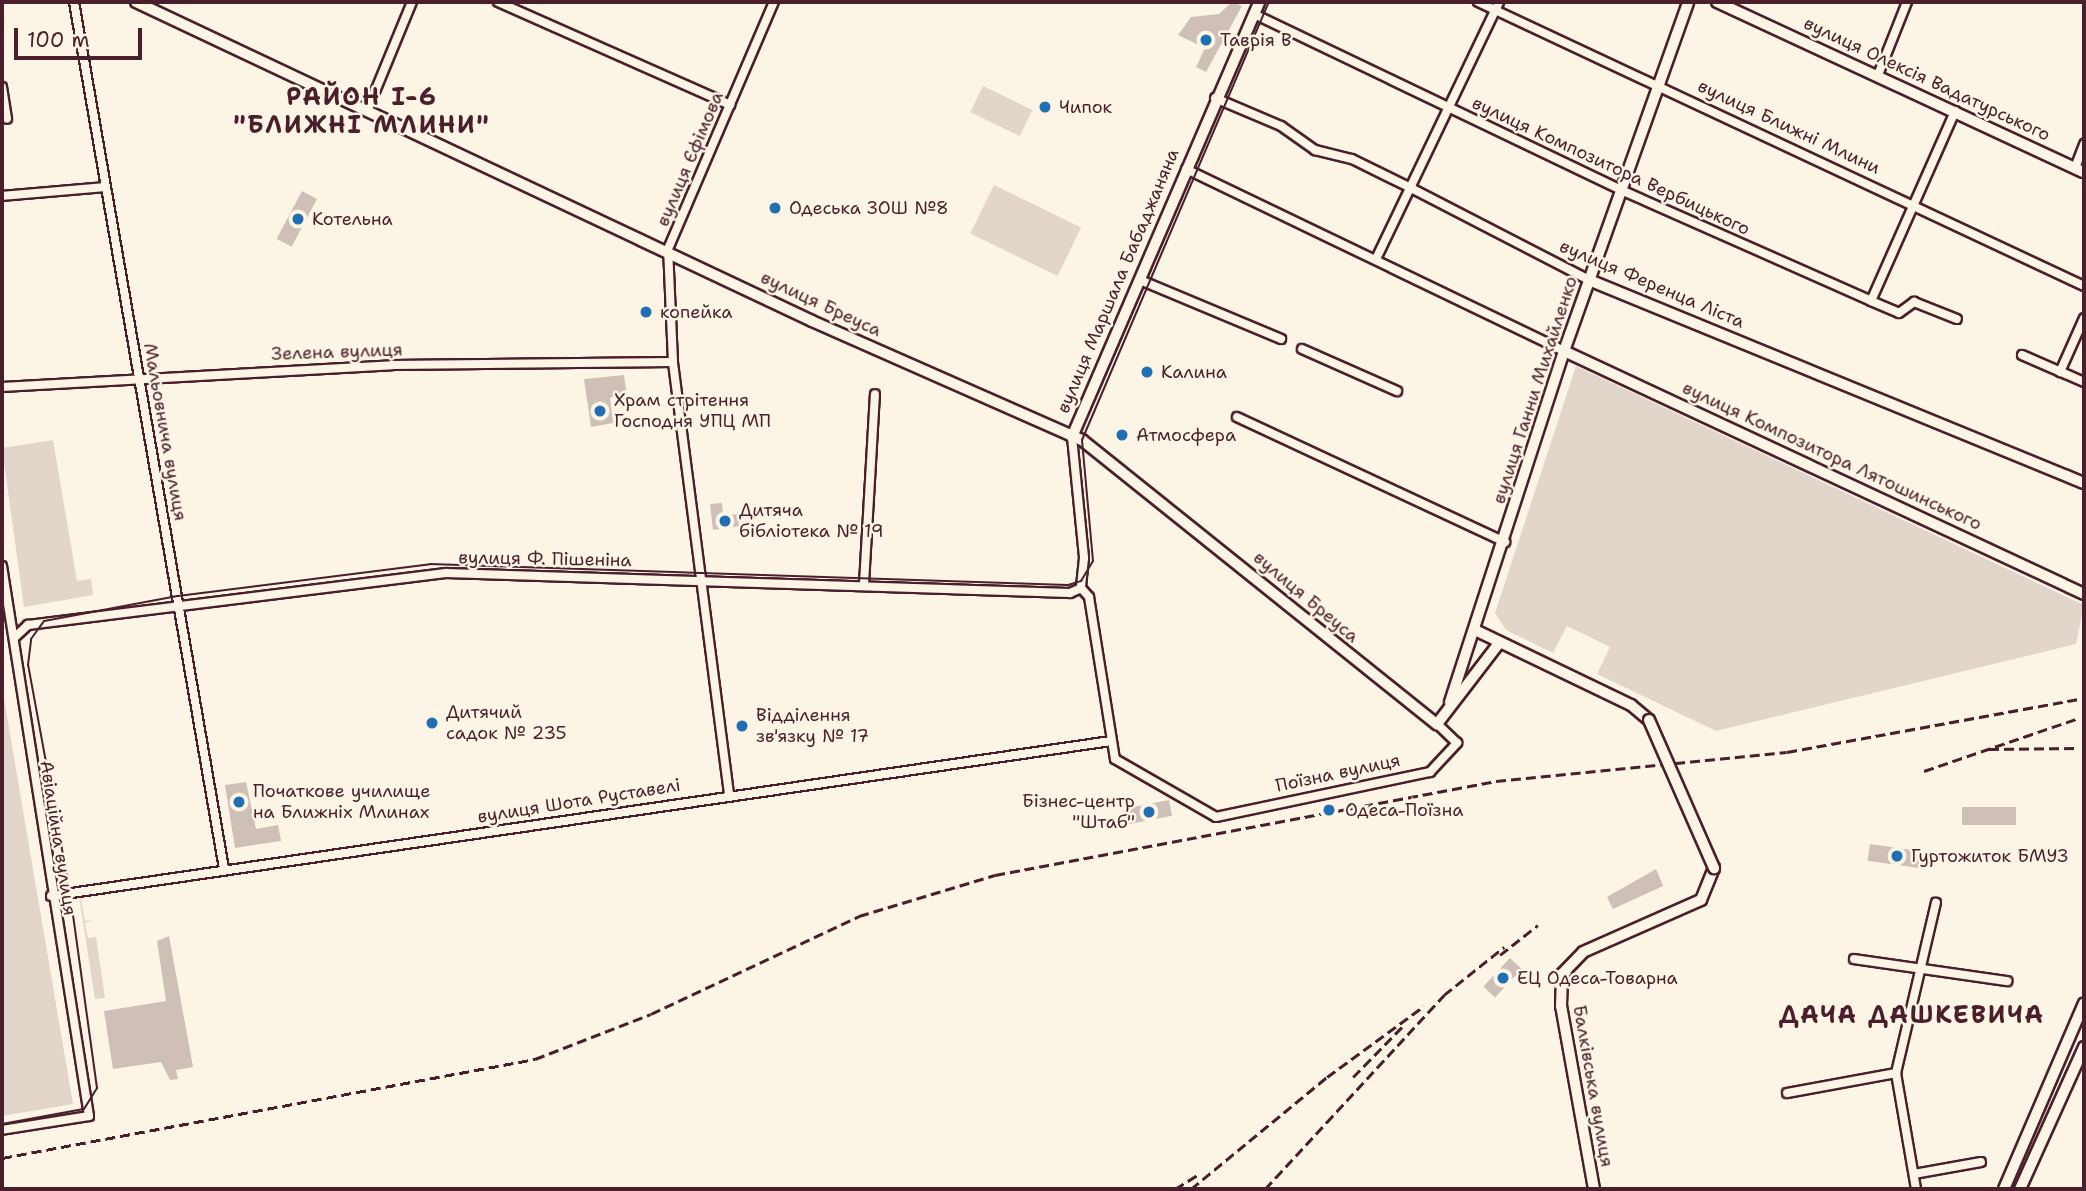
<!DOCTYPE html>
<meta charset="utf-8">
<style>
body{margin:0}
#map{position:relative;width:2086px;height:1191px;overflow:hidden;background:#fcf5e5;font-family:"Shantell Sans",sans-serif}
div>[style]{position:absolute}
[style*='--x']{left:calc(var(--x)*1px);top:calc(var(--y)*1px);width:calc(var(--w)*1px);rotate:calc(var(--a)*1deg)}
.green>*{inset:0;background:#e2d5ca;transform-origin:0 0}
.building>*{inset:0;background:#cfc0b7;transform-origin:0 0}
.roads{filter:drop-shadow(2px 0 #4a1f2b) drop-shadow(-2px 0 #4a1f2b) drop-shadow(0 2px #4a1f2b) drop-shadow(0 -2px #4a1f2b)}
.street>*{height:8px;margin:-4px;padding:0 4px;transform-origin:4px;border-radius:4px;background:#fcf5e5}
.secondary>*{height:10px;margin:-5px;padding:0 5px;transform-origin:5px;border-radius:5px;background:#fcf5e5}
.tram>*{height:2px;margin:-1px;padding:0 1px;transform-origin:1px;border-radius:1px;background:#4a1f2b}
.rail>*{height:2.5px;margin-top:-1.25px;transform-origin:0;background:repeating-linear-gradient(90deg,#4a1f2b 0 10px,transparent 0 15px)}
.bridges{filter:drop-shadow(2px 0 #4a1f2b) drop-shadow(-2px 0 #4a1f2b) drop-shadow(0 2px #4a1f2b) drop-shadow(0 -2px #4a1f2b)}
.secondary-bridge>*{height:10px;margin:-5px;padding:0 5px;transform-origin:5px;border-radius:5px;background:#fcf5e5}
.dots>*{width:19px;height:19px;translate:-50% -50%;box-sizing:border-box;border:4px solid #fcf5e5;border-radius:50%}
span{translate:-50% -50%;white-space:nowrap;text-align:center;line-height:1.15;-webkit-text-stroke:5px #fcf5e5;paint-order:stroke}
.poi-label{font-size:18px;color:#4a1f2b}
.left{translate:0 -50%;text-align:left}
.right{translate:-100% -50%;text-align:right}
.street-label{font-size:18px;color:#4a1f2b}
.district-label{font-size:24px;color:#4a1f2b;font-weight:700;letter-spacing:2px}
.frame{position:absolute;inset:0;border:4px solid #4a1f2b;pointer-events:none}
.scale{position:absolute;left:14px;top:28px;width:128px;height:32px;box-sizing:border-box;border:4px solid #4a1f2b;border-top:0;padding-left:9px;font-size:21px;line-height:24px;white-space:nowrap;color:#4a1f2b;-webkit-text-stroke:5px #fcf5e5;paint-order:stroke}
</style>
<div id="map">
<div class="green">
<i style="left:983px;top:86px;width:55px;height:29px;rotate:26deg"></i>
<i style="left:994px;top:185px;width:97px;height:54px;rotate:26deg"></i>
<i style="clip-path:polygon(1576px 366px,2084px 605px,2076px 644px,1716px 731px,1597px 674px,1610px 647px,1567px 626px,1553px 653px,1506px 630px,1495px 613px)"></i>
<i style="clip-path:polygon(53px 440px,77px 581px,91px 579px,93px 595px,24px 607px,2px 448px)"></i>
<i style="clip-path:polygon(2px 687px,73px 1104px,2px 1116px)"></i>
<i style="clip-path:polygon(99px 895px,81px 898px,85px 921px,93px 920px,85px 923px,88px 938px,96px 937px,105px 998px,95px 999px,79px 896px)"></i>
</div>
<div class="building">
<i style="clip-path:polygon(1232px 2px,1242px 6px,1206px 72px,1196px 67px,1205px 48px,1178px 35px,1191px 17px,1219px 14px)"></i>
<i style="left:302px;top:191px;width:17px;height:54px;rotate:28deg"></i>
<i style="clip-path:polygon(624px 375px,626px 390px,610px 398px,613px 423px,591px 427px,584px 379px)"></i>
<i style="clip-path:polygon(722px 503px,723px 516px,738px 514px,739px 526px,713px 530px,710px 504px)"></i>
<i style="clip-path:polygon(246px 782px,256px 829px,278px 825px,281px 841px,235px 848px,225px 785px)"></i>
<i style="left:1169px;top:800px;width:16px;height:43px;rotate:79deg"></i>
<i style="left:2016px;top:807px;width:18px;height:54px;rotate:90deg"></i>
<i style="left:1870px;top:844px;width:57px;height:17px;rotate:8deg"></i>
<i style="clip-path:polygon(1656px 869px,1663px 886px,1613px 909px,1607px 897px)"></i>
<i style="clip-path:polygon(169px 936px,193px 1067px,176px 1070px,178px 1079px,170px 1080px,161px 1062px,113px 1069px,104px 1011px,166px 1001px,157px 941px)"></i>
<i style="left:1510px;top:958px;width:16px;height:39px;rotate:43deg"></i>
</div>
<div class="roads">
<div class="street">
<i style="--x:74;--y:2;--w:880;--a:80.18"></i>
<i style="--x:498;--y:2;--w:254;--a:23.9"></i>
<i style="--x:1478;--y:2;--w:669;--a:25.11"></i>
<i style="--x:1254;--y:14;--w:407;--a:25.6"></i>
<i style="--x:1621;--y:190;--w:274;--a:23.9"></i>
<i style="--x:1871;--y:301;--w:30;--a:23"></i>
<i style="--x:1899;--y:313;--w:19;--a:-36"></i>
<i style="--x:1914;--y:302;--w:46;--a:21.6"></i>
<i style="--x:1878;--y:75;--w:79;--a:-68.3"></i>
<i style="--x:2;--y:87;--w:32;--a:81"></i>
<i style="--x:1215;--y:98;--w:72;--a:23"></i>
<i style="--x:1281;--y:126;--w:42;--a:35.2"></i>
<i style="--x:1315;--y:150;--w:38;--a:14"></i>
<i style="--x:1352;--y:159;--w:64;--a:26.2"></i>
<i style="--x:1409;--y:187;--w:203;--a:27.3"></i>
<i style="--x:367;--y:111;--w:118;--a:-67.6"></i>
<i style="--x:2075;--y:168;--w:26;--a:-69"></i>
<i style="--x:1186;--y:169;--w:420;--a:25.7"></i>
<i style="--x:2;--y:196;--w:103;--a:-5"></i>
<i style="--x:1376;--y:259;--w:285;--a:-64.4"></i>
<i style="--x:1140;--y:280;--w:153;--a:22.7"></i>
<i style="--x:1871;--y:301;--w:208;--a:-66.1"></i>
<i style="--x:1302;--y:349;--w:104;--a:23.9"></i>
<i style="--x:2022;--y:355;--w:68;--a:23.5"></i>
<i style="--x:2060;--y:372;--w:59;--a:-66"></i>
<i style="--x:2;--y:387;--w:391;--a:-3.2"></i>
<i style="--x:392;--y:365;--w:281;--a:-0.6"></i>
<i style="--x:1237;--y:417;--w:296;--a:25"></i>
<i style="--x:1072;--y:437;--w:122;--a:84.3"></i>
<i style="--x:1084;--y:558;--w:30;--a:96"></i>
<i style="--x:1081;--y:588;--w:12;--a:48"></i>
<i style="--x:1089;--y:597;--w:164;--a:80.9"></i>
<i style="--x:1115;--y:759;--w:116;--a:29.9"></i>
<i style="--x:1216;--y:817;--w:219;--a:-11.9"></i>
<i style="--x:1430;--y:772;--w:40;--a:-47"></i>
<i style="--x:1457;--y:743;--w:28;--a:-136"></i>
<i style="--x:2;--y:566;--w:557;--a:81.01"></i>
<i style="--x:89;--y:1116;--w:88;--a:170.9"></i>
<i style="--x:864;--y:584;--w:190;--a:-86.7"></i>
<i style="--x:15;--y:637;--w:18;--a:-43"></i>
<i style="--x:28;--y:625;--w:421;--a:-7.1"></i>
<i style="--x:446;--y:573;--w:624;--a:1.84"></i>
<i style="--x:1070;--y:593;--w:12;--a:-24"></i>
<i style="--x:729;--y:794;--w:436;--a:-97.4"></i>
<i style="--x:673;--y:362;--w:113;--a:-92.5"></i>
<i style="--x:668;--y:249;--w:269;--a:-66.8"></i>
<i style="--x:51;--y:896;--w:1071;--a:-8.32"></i>
<i style="--x:1854;--y:959;--w:155;--a:8.2"></i>
<i style="--x:1787;--y:1093;--w:111;--a:-10.4"></i>
<i style="--x:1914;--y:1174;--w:68;--a:-10.2"></i>
<i style="--x:1916;--y:1189;--w:118;--a:-99.8"></i>
<i style="--x:1896;--y:1073;--w:175;--a:-76.8"></i>
</div>
<div class="secondary">
<i style="--x:136;--y:2;--w:747;--a:25.26"></i>
<i style="--x:812;--y:321;--w:295;--a:23.8"></i>
<i style="--x:1082;--y:440;--w:455;--a:38.7"></i>
<i style="--x:1437;--y:724;--w:103;--a:-52.5"></i>
<i style="--x:1717;--y:2;--w:404;--a:24.9"></i>
<i style="--x:1589;--y:280;--w:535;--a:22.3"></i>
<i style="--x:1564;--y:351;--w:574;--a:25.05"></i>
<i style="--x:1072;--y:437;--w:473;--a:-66.7"></i>
<i style="--x:1475;--y:630;--w:173;--a:25.7"></i>
<i style="--x:1631;--y:705;--w:23;--a:40"></i>
<i style="--x:1450;--y:702;--w:369;--a:-72"></i>
<i style="--x:1564;--y:351;--w:370;--a:-70.4"></i>
<i style="--x:1594;--y:1189;--w:186;--a:-100.2"></i>
<i style="--x:1561;--y:1006;--w:32;--a:-88"></i>
<i style="--x:1562;--y:974;--w:30;--a:-46"></i>
<i style="--x:1583;--y:952;--w:129;--a:-23.8"></i>
<i style="--x:1701;--y:900;--w:35;--a:-68"></i>
<i style="--x:2004;--y:1189;--w:202;--a:-66.7"></i>
<i style="--x:2020;--y:1189;--w:156;--a:-65.7"></i>
</div>
</div>
<div class="tram">
<i style="--x:2;--y:1124;--w:83;--a:-10.4"></i>
<i style="--x:84;--y:1109;--w:25;--a:-58"></i>
<i style="--x:97;--y:1088;--w:197;--a:-97.9"></i>
<i style="--x:70;--y:893;--w:232;--a:-100.4"></i>
<i style="--x:28;--y:665;--w:26;--a:-83"></i>
<i style="--x:31;--y:639;--w:22;--a:-54"></i>
<i style="--x:44;--y:621;--w:136;--a:-10.6"></i>
<i style="--x:178;--y:596;--w:254;--a:-7.2"></i>
<i style="--x:430;--y:564;--w:638;--a:1.89"></i>
<i style="--x:1068;--y:585;--w:14;--a:-17"></i>
<i style="--x:1081;--y:581;--w:23;--a:-59"></i>
<i style="--x:1093;--y:561;--w:121;--a:-95.2"></i>
<i style="--x:1082;--y:440;--w:476;--a:-66.9"></i>
</div>
<div class="rail">
<i style="--x:1989;--y:749;--w:89;--a:-0.6"></i>
<i style="--x:1924;--y:771;--w:161;--a:-18.9"></i>
<i style="--x:1500;--y:955;--w:48;--a:-38.3"></i>
<i style="--x:1353;--y:1077;--w:70;--a:-45.6"></i>
<i style="--x:2;--y:1158;--w:542;--a:-10.52"></i>
<i style="--x:535;--y:1059;--w:124;--a:-21.2"></i>
<i style="--x:651;--y:1014;--w:230;--a:-25.2"></i>
<i style="--x:859;--y:916;--w:142;--a:-16.8"></i>
<i style="--x:995;--y:875;--w:510;--a:-10.63"></i>
<i style="--x:1496;--y:781;--w:292;--a:-5.7"></i>
<i style="--x:1787;--y:752;--w:302;--a:-10.3"></i>
<i style="--x:1175;--y:1189;--w:28;--a:-32"></i>
<i style="--x:1191;--y:1189;--w:176;--a:-39.5"></i>
<i style="--x:1327;--y:1077;--w:120;--a:-36.2"></i>
<i style="--x:1265;--y:1189;--w:264;--a:-47.3"></i>
<i style="--x:1444;--y:995;--w:77;--a:-38.7"></i>
</div>
<div class="bridges">
<div class="secondary-bridge">
<i style="--x:1649;--y:720;--w:162;--a:66.3"></i>
</div>
</div>
<div class="dots">
<i style="left:1206px;top:40px;background:#1f6fb2"></i>
<i style="left:1045px;top:107px;background:#1f6fb2"></i>
<i style="left:775px;top:208px;background:#1f6fb2"></i>
<i style="left:298px;top:219px;background:#1f6fb2"></i>
<i style="left:646px;top:312px;background:#1f6fb2"></i>
<i style="left:1147px;top:372px;background:#1f6fb2"></i>
<i style="left:600px;top:411px;background:#1f6fb2"></i>
<i style="left:1122px;top:435px;background:#1f6fb2"></i>
<i style="left:725px;top:521px;background:#1f6fb2"></i>
<i style="left:432px;top:723px;background:#1f6fb2"></i>
<i style="left:742px;top:726px;background:#1f6fb2"></i>
<i style="left:239px;top:802px;background:#1f6fb2"></i>
<i style="left:1329px;top:810px;background:#1f6fb2"></i>
<i style="left:1149px;top:812px;background:#1f6fb2"></i>
<i style="left:1897px;top:856px;background:#1f6fb2"></i>
<i style="left:1503px;top:978px;background:#1f6fb2"></i>
</div>
<div class="poi-label">
<span class="left" style="left:1220px;top:40px">Таврія В</span>
<span class="left" style="left:1059px;top:107px">Чипок</span>
<span class="left" style="left:789px;top:208px">Одеська ЗОШ №8</span>
<span class="left" style="left:312px;top:219px">Котельна</span>
<span class="left" style="left:660px;top:312px">копейка</span>
<span class="left" style="left:1161px;top:372px">Калина</span>
<span class="left" style="left:614px;top:411px">Храм стрітення<br>Господня УПЦ МП</span>
<span class="left" style="left:1136px;top:435px">Атмосфера</span>
<span class="left" style="left:739px;top:521px">Дитяча<br>бібліотека № 19</span>
<span class="left" style="left:446px;top:723px">Дитячий<br>садок № 235</span>
<span class="left" style="left:756px;top:726px">Відділення<br>зв'язку № 17</span>
<span class="left" style="left:253px;top:802px">Початкове училище<br>на Ближніх Млинах</span>
<span class="right" style="left:1135px;top:812px">Бізнес-центр<br>"Штаб"</span>
<span class="left" style="left:1345px;top:810px">Одеса-Поїзна</span>
<span class="left" style="left:1911px;top:856px">Гуртожиток БМУЗ</span>
<span class="left" style="left:1517px;top:978px">ЕЦ Одеса-Товарна</span>
</div>
<div class="street-label">
<span style="left:1927px;top:79px;rotate:25deg">вулиця Олексія Вадатурського</span>
<span style="left:1789px;top:127px;rotate:25deg">вулиця Ближні Млини</span>
<span style="left:690px;top:159px;rotate:-67deg">вулиця Єфімова</span>
<span style="left:1611px;top:166px;rotate:25deg">вулиця Композитора Вербицького</span>
<span style="left:1118px;top:281px;rotate:-67deg">вулиця Маршала Бабаджаняна</span>
<span style="left:1652px;top:284px;rotate:23deg">вулиця Ференца Ліста</span>
<span style="left:821px;top:304px;rotate:25deg">вулиця Бреуса</span>
<span style="left:337px;top:352px;rotate:-2deg">Зелена вулиця</span>
<span style="left:1535px;top:390px;rotate:-72deg">вулиця Ганни Михайленко</span>
<span style="left:165px;top:432px;rotate:80deg">Мальовнича вулиця</span>
<span style="left:1832px;top:456px;rotate:25deg">вулиця Композитора Лятошинського</span>
<span style="left:545px;top:559px;rotate:1deg">вулиця Ф. Пішеніна</span>
<span style="left:1306px;top:597px;rotate:40deg">вулиця Бреуса</span>
<span style="left:1338px;top:773px;rotate:-12deg">Поїзна вулиця</span>
<span style="left:579px;top:801px;rotate:-9deg">вулиця Шота Руставелі</span>
<span style="left:58px;top:838px;rotate:81deg">Авіаційна вулиця</span>
<span style="left:1593px;top:1086px;rotate:80deg">Балківська вулиця</span>
</div>
<div class="district-label">
<span style="left:362px;top:112px">РАЙОН І-6<br>"БЛИЖНІ МЛИНИ"</span>
<span style="left:1912px;top:1016px">ДАЧА ДАШКЕВИЧА</span>
</div>
<div class="frame"></div>
<div class="scale">100 m</div>
</div>
